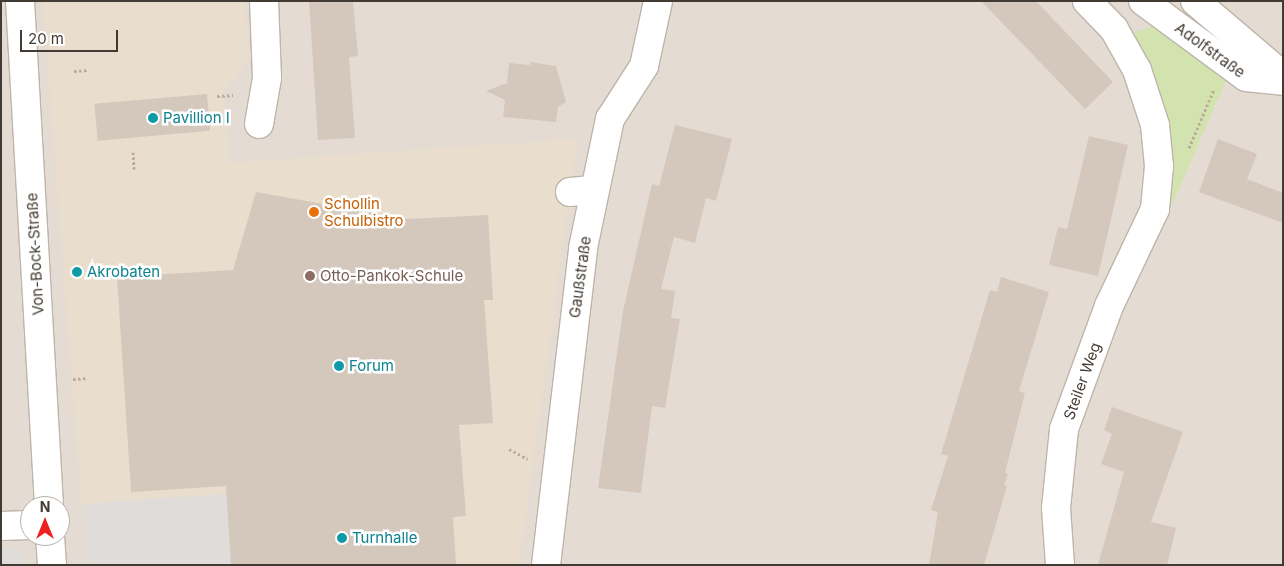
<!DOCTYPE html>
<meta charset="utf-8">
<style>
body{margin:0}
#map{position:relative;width:1284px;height:566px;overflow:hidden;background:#f1ebe4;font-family:Inter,sans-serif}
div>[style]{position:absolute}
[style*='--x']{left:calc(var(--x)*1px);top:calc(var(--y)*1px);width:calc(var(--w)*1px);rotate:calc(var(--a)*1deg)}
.residential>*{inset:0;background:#e4dcd2}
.education>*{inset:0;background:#e9dece}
.green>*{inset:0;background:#d3e3af}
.parking>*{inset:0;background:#dfdcd9}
.building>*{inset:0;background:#d4c8bd;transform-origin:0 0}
.path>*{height:3px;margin-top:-1.5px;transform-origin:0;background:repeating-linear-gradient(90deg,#bcab99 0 2.5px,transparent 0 5px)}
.roads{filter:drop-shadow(1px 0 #beb4aa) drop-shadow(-1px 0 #beb4aa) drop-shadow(0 1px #beb4aa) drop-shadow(0 -1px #beb4aa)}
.minor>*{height:28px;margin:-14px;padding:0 14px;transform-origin:14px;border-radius:14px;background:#fff}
.dots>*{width:14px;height:14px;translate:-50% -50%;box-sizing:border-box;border:2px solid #fff;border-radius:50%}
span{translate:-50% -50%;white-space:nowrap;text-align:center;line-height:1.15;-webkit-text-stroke:5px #fff;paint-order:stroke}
.street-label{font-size:15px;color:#423b34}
.culture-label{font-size:15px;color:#0d838f}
.left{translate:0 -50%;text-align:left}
.food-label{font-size:15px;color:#c56008}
.education-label{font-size:15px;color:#785e54}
.frame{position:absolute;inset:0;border:2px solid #423b34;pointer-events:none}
.north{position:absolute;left:20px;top:496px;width:50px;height:50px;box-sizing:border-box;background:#fff;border:1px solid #b3b1ae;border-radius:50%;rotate:0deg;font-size:14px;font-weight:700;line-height:20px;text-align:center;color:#423b34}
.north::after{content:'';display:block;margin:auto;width:18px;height:22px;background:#ec2120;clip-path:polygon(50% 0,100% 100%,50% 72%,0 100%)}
.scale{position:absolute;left:20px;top:30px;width:98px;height:22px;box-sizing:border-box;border:2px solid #423b34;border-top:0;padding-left:6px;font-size:15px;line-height:18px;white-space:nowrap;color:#423b34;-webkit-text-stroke:4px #fff;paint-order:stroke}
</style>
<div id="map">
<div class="residential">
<i style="clip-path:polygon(evenodd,1px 1px,1283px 1px,1283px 565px,1px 565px,1px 1px,30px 506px,60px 506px,60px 536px,30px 536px,30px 506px)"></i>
</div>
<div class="education">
<i style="clip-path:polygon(43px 1px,245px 1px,249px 61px,224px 89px,229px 163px,577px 139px,519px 565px,86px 565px)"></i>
</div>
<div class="green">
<i style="clip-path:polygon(1162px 24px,1228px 76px,1172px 205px,1135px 32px)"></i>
</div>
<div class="parking">
<i style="clip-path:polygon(236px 493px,240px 531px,229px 532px,231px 565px,86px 565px,82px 504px)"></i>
<i style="clip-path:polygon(23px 548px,24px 565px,1px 565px,1px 550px)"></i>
</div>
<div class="building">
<i style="clip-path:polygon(309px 1px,353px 1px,358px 56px,349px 57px,355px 138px,318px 140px)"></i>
<i style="clip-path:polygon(981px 1px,1036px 1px,1113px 82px,1085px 109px)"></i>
<i style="clip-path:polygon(530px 62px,556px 66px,566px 102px,558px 107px,556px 122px,503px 117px,505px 100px,486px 91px,507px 83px,509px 63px,530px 65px)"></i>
<i style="left:207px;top:94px;width:37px;height:113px;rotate:85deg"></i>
<i style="clip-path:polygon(675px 125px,732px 139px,716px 201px,706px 198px,695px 243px,674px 237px,661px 289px,675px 291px,671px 318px,680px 319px,665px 408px,652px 406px,641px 493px,598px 488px,623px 311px,652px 184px,659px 186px)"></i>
<i style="clip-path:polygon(1089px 136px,1128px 145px,1098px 276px,1049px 265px,1058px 227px,1067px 229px)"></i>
<i style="clip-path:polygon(1218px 139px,1257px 154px,1247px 179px,1283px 193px,1283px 223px,1199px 192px)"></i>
<i style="clip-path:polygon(256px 192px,407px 219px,488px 215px,493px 300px,484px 300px,493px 423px,459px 425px,466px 516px,453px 517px,456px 565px,231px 565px,226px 486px,131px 492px,117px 277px,233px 270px)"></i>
<i style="clip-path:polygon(1001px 277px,1049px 292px,1019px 391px,1025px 393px,1005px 473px,1008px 474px,1004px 485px,1007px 486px,984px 565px,929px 565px,938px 512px,931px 510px,948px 456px,941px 454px,990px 290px,997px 292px)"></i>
<i style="clip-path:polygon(1112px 407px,1183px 432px,1151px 522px,1176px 528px,1167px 565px,1098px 565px,1124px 472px,1101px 464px,1112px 434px,1104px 430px)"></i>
</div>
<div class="path">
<i style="--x:74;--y:71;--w:14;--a:-4"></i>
<i style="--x:217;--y:96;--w:16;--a:-4"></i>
<i style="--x:1189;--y:148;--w:64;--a:-67"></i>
<i style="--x:133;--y:152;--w:17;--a:87"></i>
<i style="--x:73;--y:379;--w:13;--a:-4"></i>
<i style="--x:509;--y:449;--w:21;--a:28"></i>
</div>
<div class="roads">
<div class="minor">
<i style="--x:20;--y:1;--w:506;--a:86.71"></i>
<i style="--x:1143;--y:1;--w:128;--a:36.4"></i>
<i style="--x:1246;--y:77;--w:37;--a:6"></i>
<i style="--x:1195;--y:1;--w:116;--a:40.4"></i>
<i style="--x:259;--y:124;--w:47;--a:-80.1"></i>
<i style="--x:267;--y:78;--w:77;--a:-92.2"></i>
<i style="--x:570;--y:192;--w:25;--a:-5"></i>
<i style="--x:1;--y:526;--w:29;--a:-2"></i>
<i style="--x:50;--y:536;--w:29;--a:86"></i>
<i style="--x:546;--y:565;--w:319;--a:-83.3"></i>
<i style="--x:583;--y:248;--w:132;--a:-78.2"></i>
<i style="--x:610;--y:119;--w:63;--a:-57.3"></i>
<i style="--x:644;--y:66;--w:66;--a:-77.8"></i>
<i style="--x:1060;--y:565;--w:57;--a:-94"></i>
<i style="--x:1056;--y:508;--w:79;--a:-84.2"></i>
<i style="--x:1064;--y:429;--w:131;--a:-69.9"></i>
<i style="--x:1109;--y:306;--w:107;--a:-64.6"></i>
<i style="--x:1155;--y:209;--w:43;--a:-84.7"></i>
<i style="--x:1159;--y:166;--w:41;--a:-95.6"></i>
<i style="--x:1155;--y:125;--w:58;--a:-108.1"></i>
<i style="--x:1137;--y:70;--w:47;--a:-119.3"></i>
<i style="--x:1114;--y:29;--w:39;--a:-134"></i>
</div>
</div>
<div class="dots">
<i style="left:153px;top:118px;background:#0f9aa8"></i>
<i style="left:314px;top:212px;background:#e8710a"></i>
<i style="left:77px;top:272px;background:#0f9aa8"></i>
<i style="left:310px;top:276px;background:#8d6e63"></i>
<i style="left:339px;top:366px;background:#0f9aa8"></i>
<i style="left:342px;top:538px;background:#0f9aa8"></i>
</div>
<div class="street-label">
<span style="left:1210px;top:50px;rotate:36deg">Adolfstraße</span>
<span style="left:35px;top:254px;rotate:-93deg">Von-Bock-Straße</span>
<span style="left:580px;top:277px;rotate:-82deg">Gaußstraße</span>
<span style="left:1082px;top:381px;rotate:-70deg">Steiler Weg</span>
</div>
<div class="culture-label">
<span class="left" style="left:163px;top:118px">Pavillion I</span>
<span class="left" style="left:87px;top:272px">Akrobaten</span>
<span class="left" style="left:349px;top:366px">Forum</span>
<span class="left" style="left:352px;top:538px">Turnhalle</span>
</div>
<div class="food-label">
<span class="left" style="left:324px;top:212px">Schollin<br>Schulbistro</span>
</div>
<div class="education-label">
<span class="left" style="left:320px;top:276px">Otto-Pankok-Schule</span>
</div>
<div class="frame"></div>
<div class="north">N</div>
<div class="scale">20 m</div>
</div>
